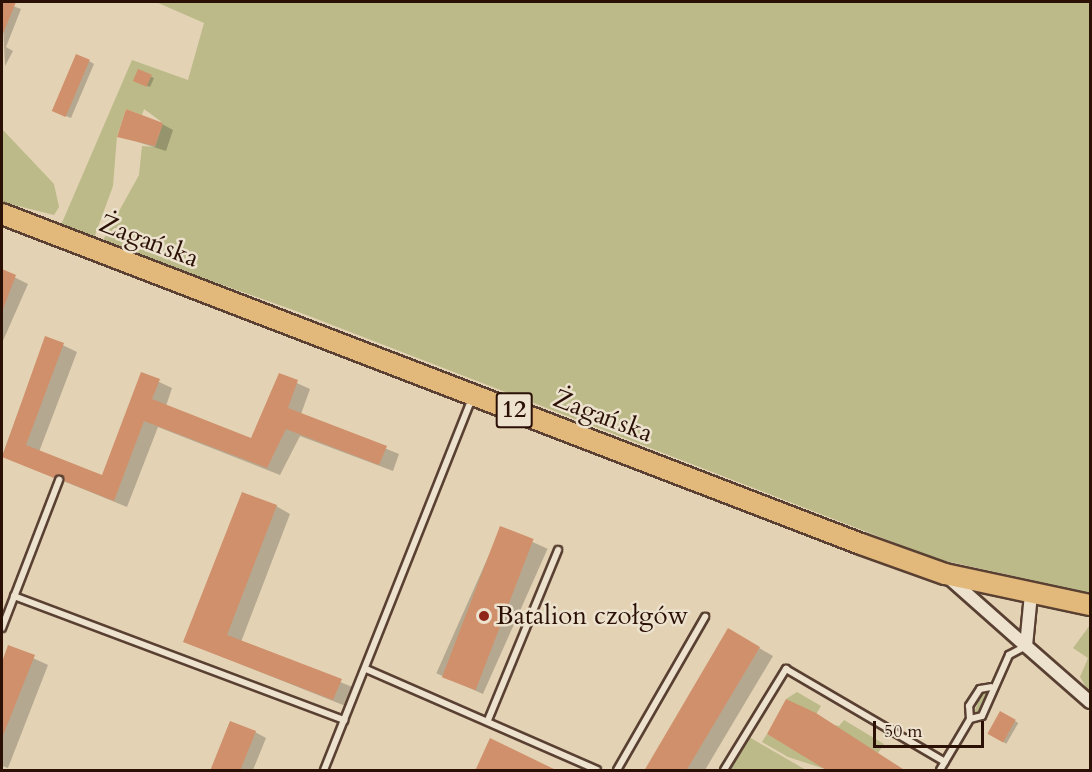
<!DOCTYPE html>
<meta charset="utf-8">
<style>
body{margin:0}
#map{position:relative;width:1092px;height:772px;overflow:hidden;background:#e3d2b4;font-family:Cardo,serif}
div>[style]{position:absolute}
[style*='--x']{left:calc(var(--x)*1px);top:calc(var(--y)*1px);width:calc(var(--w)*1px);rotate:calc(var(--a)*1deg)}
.green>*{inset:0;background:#bbba88}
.shadow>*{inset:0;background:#0003;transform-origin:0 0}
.building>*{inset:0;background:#d0906b;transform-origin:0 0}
.roads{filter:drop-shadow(2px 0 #594032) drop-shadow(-2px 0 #594032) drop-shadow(0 2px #594032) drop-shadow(0 -2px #594032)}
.lane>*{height:6px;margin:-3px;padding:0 3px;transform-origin:3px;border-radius:3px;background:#ede2ce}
.street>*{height:12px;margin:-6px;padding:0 6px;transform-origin:6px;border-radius:6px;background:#ede2ce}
.primary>*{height:20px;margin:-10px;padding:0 10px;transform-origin:10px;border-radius:10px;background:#e2b97a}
.dots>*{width:16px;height:16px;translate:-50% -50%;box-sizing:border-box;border:3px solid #ede2ce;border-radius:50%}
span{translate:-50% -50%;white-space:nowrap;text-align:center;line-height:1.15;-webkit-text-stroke:5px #ede2ce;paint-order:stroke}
.shield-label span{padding:2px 4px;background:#ede2ce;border:2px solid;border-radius:4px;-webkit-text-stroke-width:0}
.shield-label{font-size:24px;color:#2b1006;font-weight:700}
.street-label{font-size:26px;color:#2b1006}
.poi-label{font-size:26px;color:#2b1006}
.left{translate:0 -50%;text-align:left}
.frame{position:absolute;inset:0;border:3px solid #2b1006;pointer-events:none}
.scale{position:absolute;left:873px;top:721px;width:111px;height:27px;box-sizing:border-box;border:3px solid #2b1006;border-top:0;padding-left:8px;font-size:18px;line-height:21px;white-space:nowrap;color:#2b1006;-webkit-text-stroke:4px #ede2ce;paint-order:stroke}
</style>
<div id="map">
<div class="green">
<i style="clip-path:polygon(156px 2px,1090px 2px,1090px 593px,937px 559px,296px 311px,102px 242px,139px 175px,142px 146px,155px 147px,163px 123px,144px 109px,142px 115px,126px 109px,117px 136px,113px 186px,94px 238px,61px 225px,132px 60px,188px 80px,204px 23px)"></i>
<i style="clip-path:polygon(2px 129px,54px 184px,59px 207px,54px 215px,2px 202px)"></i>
<i style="clip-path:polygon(1090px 625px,1090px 690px,1089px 692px,1080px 677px,1088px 658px,1073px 648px)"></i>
<i style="clip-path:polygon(988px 691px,979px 713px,973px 715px,982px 693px)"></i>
<i style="clip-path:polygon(797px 692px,821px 706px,815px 716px,786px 699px)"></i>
<i style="clip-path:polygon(844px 720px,884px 744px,878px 753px,827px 724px,839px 726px)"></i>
<i style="clip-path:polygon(767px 734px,828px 770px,788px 757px,762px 742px)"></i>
<i style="clip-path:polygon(749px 737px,806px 770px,728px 770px)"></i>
</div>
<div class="shadow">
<i style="clip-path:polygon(2px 2px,21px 9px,6px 47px,13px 51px,5px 66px)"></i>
<i style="clip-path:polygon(89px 61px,94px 64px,71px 118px,58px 113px)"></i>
<i style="clip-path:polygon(138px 71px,154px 78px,150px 87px,137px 82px)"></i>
<i style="clip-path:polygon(162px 124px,173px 130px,166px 151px,119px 136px)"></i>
<i style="clip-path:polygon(2px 271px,28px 284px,2px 343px)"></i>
<i style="clip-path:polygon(46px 337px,77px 352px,39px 452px,103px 477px,142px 374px,172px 388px,166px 406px,252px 439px,279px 375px,310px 389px,301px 414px,399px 454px,393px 471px,300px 436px,280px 475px,158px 427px,127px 507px,2px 456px)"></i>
<i style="clip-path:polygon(276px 506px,290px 514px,241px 642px,355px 688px,348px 707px,185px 642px)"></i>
<i style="left:501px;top:528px;width:51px;height:159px;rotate:24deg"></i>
<i style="clip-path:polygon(728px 630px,773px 656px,705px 770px,653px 770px)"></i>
<i style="clip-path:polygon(9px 647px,48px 665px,8px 768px,2px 766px,2px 666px)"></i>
<i style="left:1001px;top:713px;width:20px;height:24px;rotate:30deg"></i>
<i style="clip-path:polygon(255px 732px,266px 738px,253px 770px,212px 770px)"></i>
</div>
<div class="building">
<i style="clip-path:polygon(2px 2px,16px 2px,2px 36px)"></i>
<i style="left:76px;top:54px;width:15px;height:62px;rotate:23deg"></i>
<i style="left:138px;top:69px;width:15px;height:13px;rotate:23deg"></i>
<i style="clip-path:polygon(126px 109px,163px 123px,155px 146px,117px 137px)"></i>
<i style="clip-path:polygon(2px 269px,16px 275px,3px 309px,2px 309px)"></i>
<i style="clip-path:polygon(45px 336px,64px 343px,26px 445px,102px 475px,141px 372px,160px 379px,152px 399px,251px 438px,279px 373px,298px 380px,288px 408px,387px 446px,379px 465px,286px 429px,267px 468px,144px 421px,114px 501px,64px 481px,61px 475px,54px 478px,2px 457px)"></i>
<i style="clip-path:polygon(242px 492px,277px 505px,227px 635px,342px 679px,333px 700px,183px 642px)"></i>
<i style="left:500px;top:526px;width:36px;height:162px;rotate:21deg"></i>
<i style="clip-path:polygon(728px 628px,760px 647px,686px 771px,644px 771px)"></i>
<i style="clip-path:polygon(8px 645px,35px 655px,2px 738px,2px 662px)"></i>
<i style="clip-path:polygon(786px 699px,816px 713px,906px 771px,828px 771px,767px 734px)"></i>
<i style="left:1000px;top:711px;width:18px;height:26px;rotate:29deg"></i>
<i style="clip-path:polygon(230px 721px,256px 731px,240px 771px,210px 771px)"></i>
<i style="clip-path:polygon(490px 738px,558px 771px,475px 771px)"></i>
</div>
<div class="roads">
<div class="lane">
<i style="--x:14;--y:596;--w:353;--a:20.6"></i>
<i style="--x:2;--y:628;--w:159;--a:-68.9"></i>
<i style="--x:366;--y:669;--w:252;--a:23.6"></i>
<i style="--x:970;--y:719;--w:12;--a:-14"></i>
<i style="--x:982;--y:716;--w:67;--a:-66.1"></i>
<i style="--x:1009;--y:655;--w:19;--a:-28"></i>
<i style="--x:488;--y:720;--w:184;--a:-67.6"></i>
<i style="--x:324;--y:770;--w:400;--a:-68.3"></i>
<i style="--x:617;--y:770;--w:177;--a:-60.1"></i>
<i style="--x:724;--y:770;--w:119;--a:-58.5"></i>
<i style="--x:786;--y:669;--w:184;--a:30.3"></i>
<i style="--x:940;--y:770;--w:59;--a:-59.5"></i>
<i style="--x:970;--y:719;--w:13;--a:-94"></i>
<i style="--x:969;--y:706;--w:20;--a:-57"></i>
<i style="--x:980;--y:689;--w:11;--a:-10"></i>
</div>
<div class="street">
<i style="--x:948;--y:577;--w:104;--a:41.5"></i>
<i style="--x:1031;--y:594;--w:52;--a:95.5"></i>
<i style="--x:1026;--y:646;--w:85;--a:41.2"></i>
</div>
<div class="primary">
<i style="--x:2;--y:214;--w:920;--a:21.02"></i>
<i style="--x:861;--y:544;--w:89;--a:19.7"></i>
<i style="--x:945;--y:574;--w:148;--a:12.1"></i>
</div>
</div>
<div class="dots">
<i style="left:484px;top:616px;background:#8f2418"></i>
</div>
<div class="shield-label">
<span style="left:514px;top:410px">12</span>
</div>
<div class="street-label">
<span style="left:149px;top:241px;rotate:21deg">Żagańska</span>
<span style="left:603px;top:416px;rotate:21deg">Żagańska</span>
</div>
<div class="poi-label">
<span class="left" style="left:496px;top:616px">Batalion czołgów</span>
</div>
<div class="frame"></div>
<div class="scale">50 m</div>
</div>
